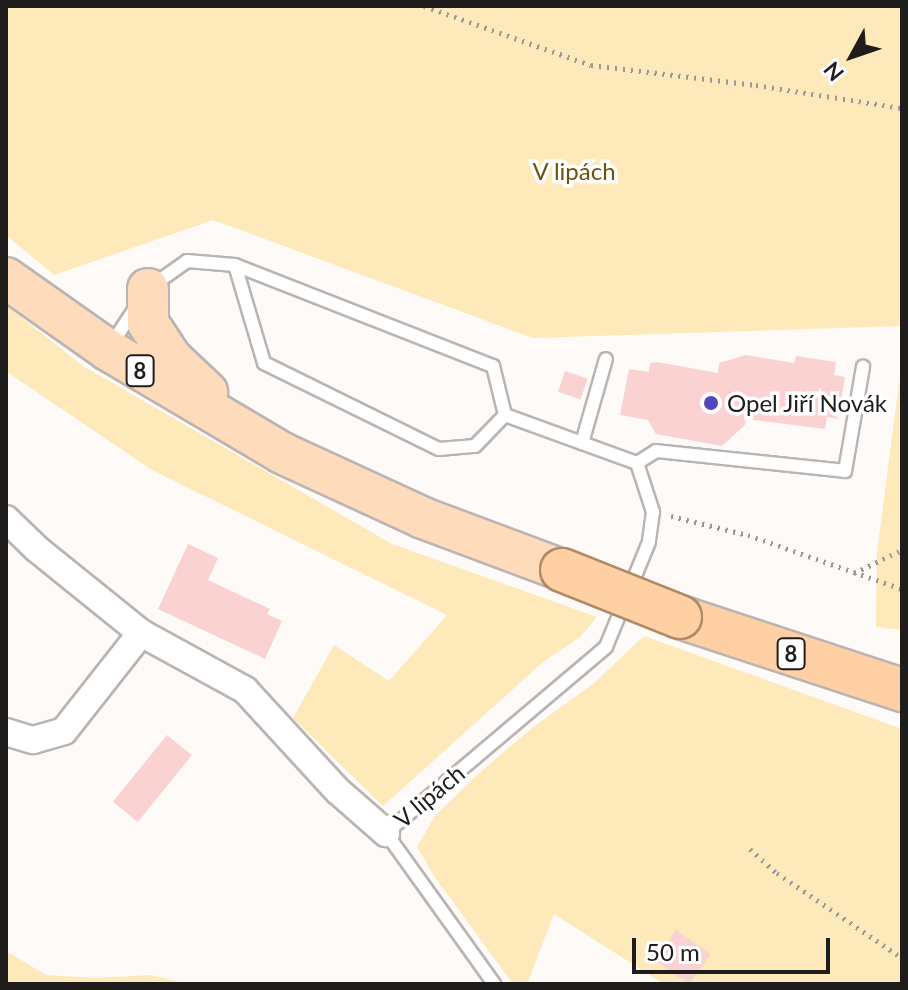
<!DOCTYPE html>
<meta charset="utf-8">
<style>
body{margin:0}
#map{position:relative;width:908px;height:990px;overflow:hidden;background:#fefaf8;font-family:Lato,sans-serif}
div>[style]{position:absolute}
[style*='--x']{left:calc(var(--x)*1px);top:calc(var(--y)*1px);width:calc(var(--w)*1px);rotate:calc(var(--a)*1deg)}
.green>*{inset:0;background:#fde9b9}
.building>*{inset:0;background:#fbd2d2;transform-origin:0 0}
.path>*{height:5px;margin-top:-2.5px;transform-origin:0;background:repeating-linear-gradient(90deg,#9a9796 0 2px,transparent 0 8px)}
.roads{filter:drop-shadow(2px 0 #bab4b2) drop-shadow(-2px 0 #bab4b2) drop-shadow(0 2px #bab4b2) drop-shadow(0 -2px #bab4b2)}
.service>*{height:12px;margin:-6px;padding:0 6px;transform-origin:6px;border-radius:6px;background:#fff}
.minor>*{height:26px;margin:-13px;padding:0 13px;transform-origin:13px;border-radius:13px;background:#fff}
.primary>*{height:40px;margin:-20px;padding:0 20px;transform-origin:20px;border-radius:20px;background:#fedcbb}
.trunk>*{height:42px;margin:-21px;padding:0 21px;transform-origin:21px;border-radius:21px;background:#fed0a4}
.bridges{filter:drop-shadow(2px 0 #b08a66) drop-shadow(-2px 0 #b08a66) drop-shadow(0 2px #b08a66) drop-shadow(0 -2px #b08a66)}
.trunk-bridge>*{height:42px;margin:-21px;padding:0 21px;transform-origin:21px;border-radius:21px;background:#fed0a4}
.dots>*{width:22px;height:22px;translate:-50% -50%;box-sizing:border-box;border:4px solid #fff;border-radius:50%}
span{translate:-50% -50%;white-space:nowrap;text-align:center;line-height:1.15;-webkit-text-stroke:7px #fff;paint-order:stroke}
.shield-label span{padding:2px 6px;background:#fff;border:2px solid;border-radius:6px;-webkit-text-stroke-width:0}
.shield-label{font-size:22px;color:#1f1d1c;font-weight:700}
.park-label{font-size:24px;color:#6c540e}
.poi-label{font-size:24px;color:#1f1d1c}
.left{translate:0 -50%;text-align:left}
.street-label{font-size:24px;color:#1f1d1c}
.frame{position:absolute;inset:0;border:8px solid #1f1d1c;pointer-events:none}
.north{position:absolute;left:812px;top:16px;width:80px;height:80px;-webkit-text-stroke:6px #fff;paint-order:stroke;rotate:230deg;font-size:22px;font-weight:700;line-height:32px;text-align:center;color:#1f1d1c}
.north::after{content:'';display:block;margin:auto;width:28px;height:36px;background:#1f1d1c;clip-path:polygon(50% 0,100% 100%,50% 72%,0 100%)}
.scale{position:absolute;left:632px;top:938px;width:198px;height:36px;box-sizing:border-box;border:4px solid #1f1d1c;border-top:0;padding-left:10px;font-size:24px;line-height:28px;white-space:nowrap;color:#1f1d1c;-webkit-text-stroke:6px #fff;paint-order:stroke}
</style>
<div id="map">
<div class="green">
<i style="clip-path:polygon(6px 6px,902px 6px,902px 326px,533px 338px,213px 220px,54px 275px,6px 235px)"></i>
<i style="clip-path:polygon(6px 305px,83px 366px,392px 544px,597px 617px,580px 637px,543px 662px,383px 806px,293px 718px,334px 645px,389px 681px,447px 615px,152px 470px,10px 374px,6px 371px)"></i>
<i style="clip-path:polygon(902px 361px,902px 630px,876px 627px,877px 552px)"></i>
<i style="clip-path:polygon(644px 636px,902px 729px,902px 984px,664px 984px,554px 914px,527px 984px,513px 984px,434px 876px,417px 847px,435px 816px,476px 776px,532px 728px,593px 684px)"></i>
<i style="clip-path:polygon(6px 951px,46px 975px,95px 978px,151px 975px,187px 984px,6px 984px)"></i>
</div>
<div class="building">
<i style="clip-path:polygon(746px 355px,794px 363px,796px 356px,836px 362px,834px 375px,845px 377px,838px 419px,827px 417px,825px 429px,746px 419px,745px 425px,722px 446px,656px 434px,648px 420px,620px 415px,629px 369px,649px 372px,650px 363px,657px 362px,718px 373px,719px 363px)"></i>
<i style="left:565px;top:371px;width:24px;height:22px;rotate:19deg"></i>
<i style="clip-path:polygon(188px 544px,218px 558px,208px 580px,270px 609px,267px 614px,282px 621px,265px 659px,158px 609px)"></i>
<i style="left:167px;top:735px;width:32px;height:86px;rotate:39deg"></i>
<i style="left:676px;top:930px;width:42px;height:37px;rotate:35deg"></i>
</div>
<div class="path">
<i style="--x:424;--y:6;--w:177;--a:19.5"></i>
<i style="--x:591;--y:65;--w:166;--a:6.9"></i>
<i style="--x:756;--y:85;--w:148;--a:9"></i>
<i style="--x:671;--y:516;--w:79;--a:13.9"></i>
<i style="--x:748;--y:535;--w:163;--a:19.3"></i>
<i style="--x:854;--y:573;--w:53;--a:-25.6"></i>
<i style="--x:750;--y:849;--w:36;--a:42"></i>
<i style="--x:777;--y:873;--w:151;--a:34.2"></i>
</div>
<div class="roads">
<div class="service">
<i style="--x:235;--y:265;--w:102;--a:73.5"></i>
<i style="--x:264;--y:363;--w:195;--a:26.2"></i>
<i style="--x:439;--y:449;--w:36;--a:-5"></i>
<i style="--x:475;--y:446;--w:43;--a:-45.9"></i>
<i style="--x:152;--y:286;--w:43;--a:-35.5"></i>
<i style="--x:187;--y:261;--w:48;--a:4.8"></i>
<i style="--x:235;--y:265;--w:277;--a:21.4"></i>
<i style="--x:493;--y:366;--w:50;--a:76.2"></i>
<i style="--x:505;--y:415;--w:140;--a:20"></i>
<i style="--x:637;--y:463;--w:52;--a:71.9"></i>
<i style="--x:653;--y:512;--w:30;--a:98"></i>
<i style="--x:649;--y:542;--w:113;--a:112.3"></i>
<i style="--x:606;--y:647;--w:288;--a:139.8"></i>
<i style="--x:386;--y:833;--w:186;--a:54.4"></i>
<i style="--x:111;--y:345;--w:45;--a:-56.7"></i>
<i style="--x:582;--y:443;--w:87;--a:-74.1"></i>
<i style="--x:637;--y:463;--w:22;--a:-32"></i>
<i style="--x:656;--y:451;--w:190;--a:6"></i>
<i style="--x:845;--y:471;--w:106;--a:-80.2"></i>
</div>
<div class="minor">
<i style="--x:6;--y:519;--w:43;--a:44.1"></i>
<i style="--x:37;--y:549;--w:134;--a:38.9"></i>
<i style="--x:141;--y:633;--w:119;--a:28.7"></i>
<i style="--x:245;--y:690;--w:137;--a:47.4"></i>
<i style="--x:338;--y:791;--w:64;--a:41.2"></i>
<i style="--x:6;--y:732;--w:28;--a:17"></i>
<i style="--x:33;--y:740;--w:32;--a:-16"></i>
<i style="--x:64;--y:731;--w:125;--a:-51.8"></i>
</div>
<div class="primary">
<i style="--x:6;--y:278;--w:125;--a:35.2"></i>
<i style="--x:108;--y:350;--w:202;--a:30.6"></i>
<i style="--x:282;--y:453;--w:155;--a:24.7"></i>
<i style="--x:423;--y:518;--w:148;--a:20.5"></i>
<i style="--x:148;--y:289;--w:34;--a:90"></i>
<i style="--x:148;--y:323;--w:42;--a:56.7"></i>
<i style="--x:171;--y:358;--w:50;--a:43.4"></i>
</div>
<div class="trunk">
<i style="--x:680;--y:617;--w:234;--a:18.2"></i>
</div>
</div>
<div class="bridges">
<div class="trunk-bridge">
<i style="--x:562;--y:570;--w:127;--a:21.7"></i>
</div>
</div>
<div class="dots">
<i style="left:711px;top:403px;background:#5346bd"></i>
</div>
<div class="shield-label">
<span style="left:140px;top:371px">8</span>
<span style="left:791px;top:654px">8</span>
</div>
<div class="park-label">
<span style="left:574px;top:171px">V lipách</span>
</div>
<div class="poi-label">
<span class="left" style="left:727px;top:403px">Opel Jiří Novák</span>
</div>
<div class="street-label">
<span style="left:429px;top:796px;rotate:-40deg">V lipách</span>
</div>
<div class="frame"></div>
<div class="north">N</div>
<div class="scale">50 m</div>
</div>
